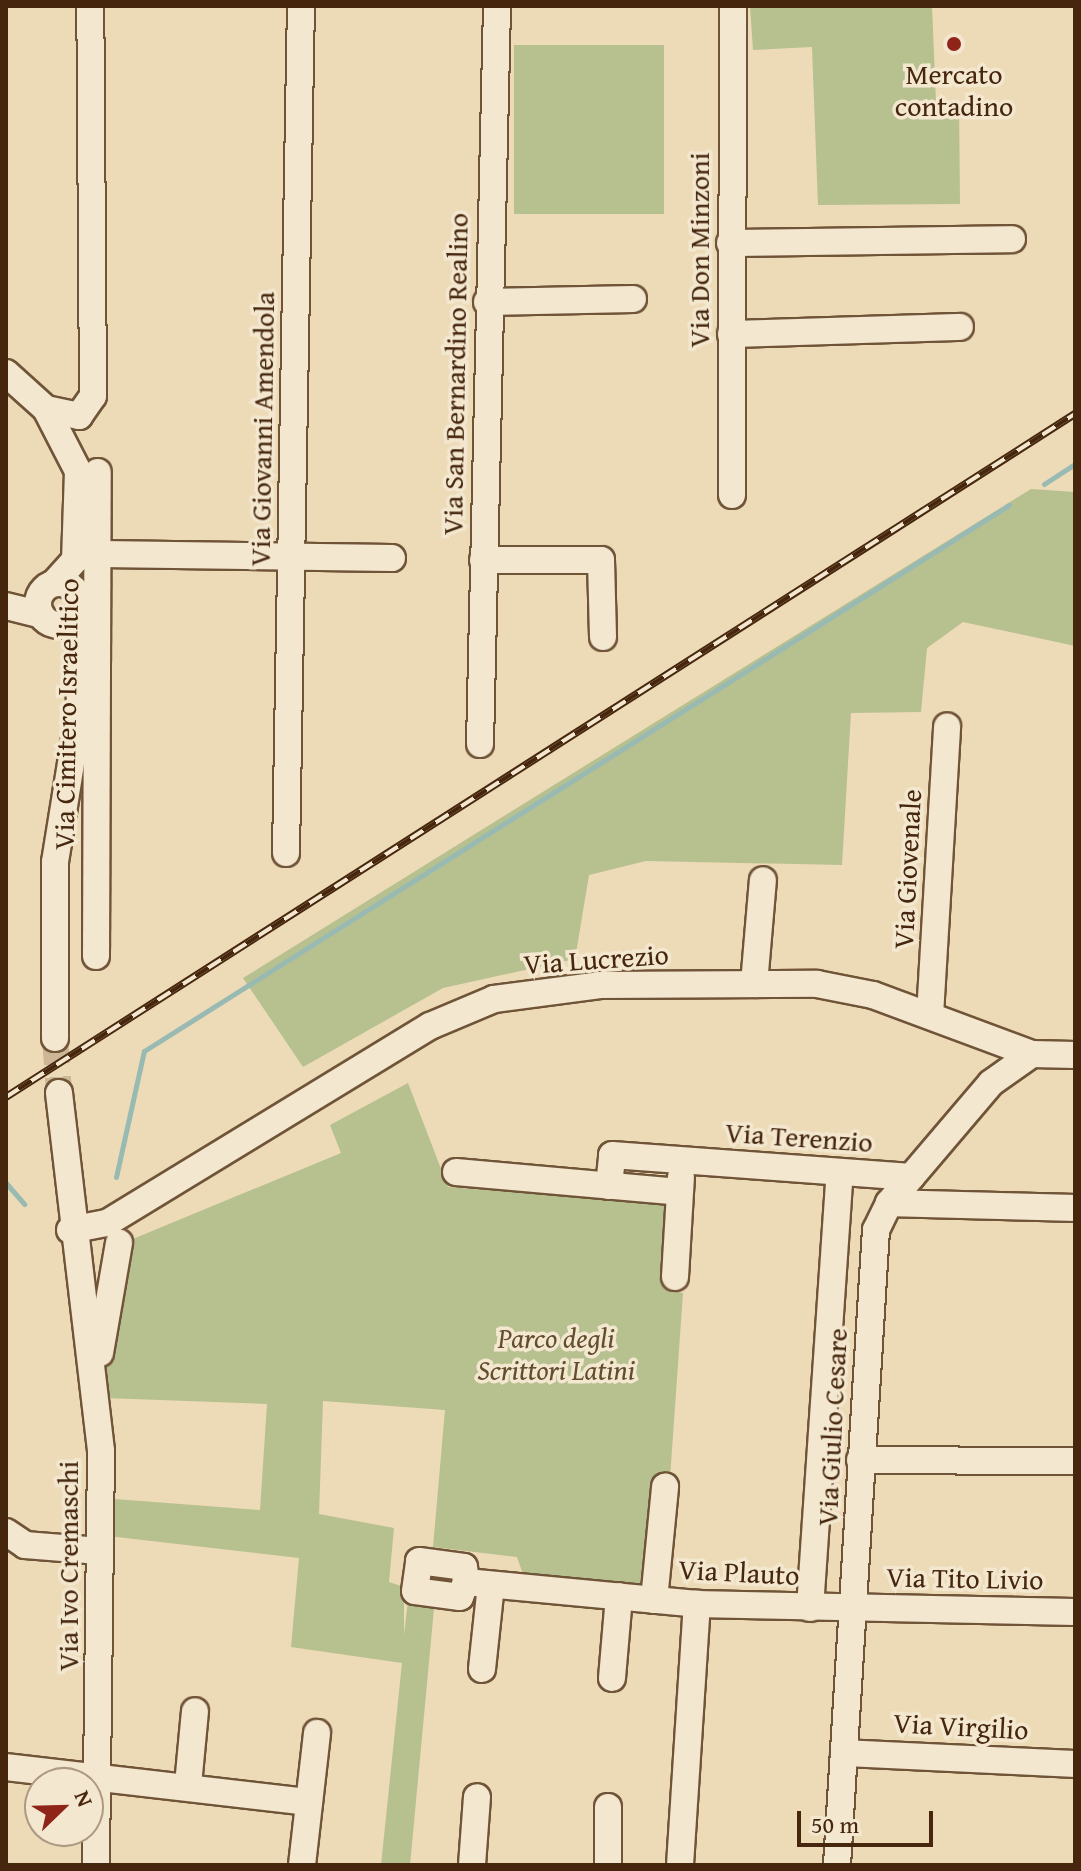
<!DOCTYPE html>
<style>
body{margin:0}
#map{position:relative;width:1081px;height:1871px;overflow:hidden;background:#eddab7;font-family:"Gentium Book Plus",serif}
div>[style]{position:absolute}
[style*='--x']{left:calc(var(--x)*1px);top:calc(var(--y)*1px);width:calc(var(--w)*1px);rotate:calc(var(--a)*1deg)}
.green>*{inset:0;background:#b7c08f;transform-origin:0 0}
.stream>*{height:5px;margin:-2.5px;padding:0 2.5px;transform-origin:2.5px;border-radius:2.5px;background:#99bab2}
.minor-tunnel>*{height:26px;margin-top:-13px;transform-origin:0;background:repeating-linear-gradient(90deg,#ccb695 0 26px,transparent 0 39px)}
.roads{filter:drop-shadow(2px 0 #705438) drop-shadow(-2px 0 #705438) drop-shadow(0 2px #705438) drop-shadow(0 -2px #705438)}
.minor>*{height:26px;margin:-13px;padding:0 13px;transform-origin:13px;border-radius:13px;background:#f3e7d0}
.minor>.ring{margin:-13px;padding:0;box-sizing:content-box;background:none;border:26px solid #f3e7d0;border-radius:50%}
.rail>*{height:8px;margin-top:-4px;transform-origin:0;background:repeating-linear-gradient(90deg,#f3e7d0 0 15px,#46270e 0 30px);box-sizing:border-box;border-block:2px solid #46270e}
.dots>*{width:22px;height:22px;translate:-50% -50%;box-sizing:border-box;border:4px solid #f3e7d0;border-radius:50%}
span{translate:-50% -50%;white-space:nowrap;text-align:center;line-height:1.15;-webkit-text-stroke:7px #f3e7d0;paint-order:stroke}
.poi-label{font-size:28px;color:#46270e}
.street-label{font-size:28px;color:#46270e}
.park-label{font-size:28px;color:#624d2e;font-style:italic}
.frame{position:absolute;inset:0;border:8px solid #46270e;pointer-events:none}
.north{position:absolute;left:24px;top:1767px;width:80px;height:80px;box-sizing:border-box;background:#f3e7d0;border:2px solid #ae9a82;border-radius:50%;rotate:67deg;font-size:22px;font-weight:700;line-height:32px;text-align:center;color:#46270e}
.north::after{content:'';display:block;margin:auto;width:28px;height:36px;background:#8f2418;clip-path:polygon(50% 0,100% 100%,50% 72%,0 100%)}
.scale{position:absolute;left:797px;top:1811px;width:136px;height:36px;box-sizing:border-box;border:4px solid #46270e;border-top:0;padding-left:10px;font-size:24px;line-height:28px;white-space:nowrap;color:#46270e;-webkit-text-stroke:6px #f3e7d0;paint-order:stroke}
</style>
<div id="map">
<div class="green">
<i style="clip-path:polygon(750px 6px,932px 6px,936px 103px,959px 103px,960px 204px,818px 205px,812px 47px,753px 50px)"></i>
<i style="left:514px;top:45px;width:150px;height:169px"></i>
<i style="clip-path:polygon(1031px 489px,1075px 492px,1075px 646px,963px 622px,927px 648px,921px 712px,851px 713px,842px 865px,646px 861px,589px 875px,575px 959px,443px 988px,303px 1067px,243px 978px)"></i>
<i style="clip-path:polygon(408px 1083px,448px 1187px,672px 1204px,668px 1291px,683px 1293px,670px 1478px,649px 1592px,524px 1577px,517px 1557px,433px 1547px,445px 1410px,323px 1401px,319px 1514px,394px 1528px,389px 1582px,404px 1587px,404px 1635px,409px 1592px,435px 1598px,410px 1865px,381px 1865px,402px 1663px,291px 1647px,299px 1558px,99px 1535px,101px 1498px,260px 1510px,267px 1404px,105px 1398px,104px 1351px,128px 1241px,341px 1153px,330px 1125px)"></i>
</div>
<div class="stream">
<i style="--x:1044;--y:484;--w:37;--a:-33"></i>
<i style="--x:116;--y:1177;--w:129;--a:-77.5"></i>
<i style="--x:144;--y:1051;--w:1023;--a:-32.26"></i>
<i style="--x:6;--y:1183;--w:28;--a:49"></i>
</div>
<div class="minor-tunnel">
<i style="--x:55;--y:1038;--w:55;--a:85.8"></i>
</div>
<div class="roads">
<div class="minor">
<i style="--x:730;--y:243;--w:282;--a:-0.8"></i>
<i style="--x:487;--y:302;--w:146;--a:-1.2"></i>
<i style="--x:731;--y:334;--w:229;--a:-1.8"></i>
<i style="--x:6;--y:373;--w:54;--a:42"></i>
<i style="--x:46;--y:409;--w:70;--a:62.7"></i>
<i style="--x:78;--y:471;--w:89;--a:91.9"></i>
<i style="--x:75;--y:560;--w:31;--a:132"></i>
<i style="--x:46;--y:409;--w:34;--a:12"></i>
<i style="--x:79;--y:416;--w:24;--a:-55"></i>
<i style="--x:93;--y:396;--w:390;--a:-90.4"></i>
<i style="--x:732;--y:495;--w:489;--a:-89.9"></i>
<i style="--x:101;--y:554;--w:291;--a:0.8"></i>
<i style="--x:483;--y:560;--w:118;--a:0"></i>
<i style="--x:601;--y:560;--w:77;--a:88.5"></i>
<i class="ring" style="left:38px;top:583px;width:16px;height:16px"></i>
<i style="--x:6;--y:606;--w:36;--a:14"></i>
<i style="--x:480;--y:744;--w:738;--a:-88.68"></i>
<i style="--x:286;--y:853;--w:847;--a:-88.99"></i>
<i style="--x:96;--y:956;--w:484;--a:-89.8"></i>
<i style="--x:754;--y:984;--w:104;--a:-85.1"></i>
<i style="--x:930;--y:1015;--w:289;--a:-86.6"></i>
<i style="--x:55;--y:1038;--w:176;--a:-90"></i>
<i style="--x:55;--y:862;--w:156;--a:-80.8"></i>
<i style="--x:80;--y:708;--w:96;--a:-91.2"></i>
<i style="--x:59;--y:1093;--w:360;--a:83.3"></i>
<i style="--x:101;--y:1451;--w:414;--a:90.7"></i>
<i style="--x:456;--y:1172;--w:224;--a:5.1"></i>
<i style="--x:609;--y:1186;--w:31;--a:-84"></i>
<i style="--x:612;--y:1155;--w:300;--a:4.2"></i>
<i style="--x:889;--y:1203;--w:186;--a:1.5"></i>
<i style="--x:70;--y:1230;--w:38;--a:-11"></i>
<i style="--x:107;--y:1223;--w:378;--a:-31.4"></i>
<i style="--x:430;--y:1026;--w:69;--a:-22.9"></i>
<i style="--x:494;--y:999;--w:107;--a:-7.5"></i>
<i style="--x:600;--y:985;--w:217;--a:-0.3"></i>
<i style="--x:817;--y:984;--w:57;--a:11.1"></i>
<i style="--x:873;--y:995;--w:170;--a:20.4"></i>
<i style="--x:1032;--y:1054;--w:43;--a:1.3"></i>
<i style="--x:675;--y:1277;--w:100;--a:-86.6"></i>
<i style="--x:100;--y:1353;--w:112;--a:-80.2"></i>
<i style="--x:860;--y:1460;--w:215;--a:0.3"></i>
<i style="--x:6;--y:1532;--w:23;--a:34"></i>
<i style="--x:25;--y:1545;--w:75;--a:4.6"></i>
<i style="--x:466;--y:1582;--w:16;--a:112"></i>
<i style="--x:460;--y:1597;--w:45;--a:-172.4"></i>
<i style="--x:415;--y:1591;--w:30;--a:-82"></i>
<i style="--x:419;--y:1561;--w:45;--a:7.6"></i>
<i style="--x:464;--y:1567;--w:15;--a:82"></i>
<i style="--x:466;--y:1582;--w:232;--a:5.4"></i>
<i style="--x:697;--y:1604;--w:378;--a:1.2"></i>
<i style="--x:654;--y:1600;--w:114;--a:-84.4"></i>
<i style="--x:810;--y:1608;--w:437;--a:-86.1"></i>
<i style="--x:482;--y:1669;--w:84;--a:-83.9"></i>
<i style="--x:612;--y:1678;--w:82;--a:-85.1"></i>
<i style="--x:844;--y:1753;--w:231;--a:2.7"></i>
<i style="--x:6;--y:1767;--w:305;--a:6.6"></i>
<i style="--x:188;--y:1785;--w:74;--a:-84.6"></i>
<i style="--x:302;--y:1865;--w:133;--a:-83.5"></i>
<i style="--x:472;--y:1865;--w:68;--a:-85.8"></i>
<i style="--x:608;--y:1865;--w:58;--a:-90"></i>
<i style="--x:680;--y:1865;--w:262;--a:-86.3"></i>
<i style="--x:837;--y:1865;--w:636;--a:-86.49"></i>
<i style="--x:876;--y:1230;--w:30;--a:-64"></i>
<i style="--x:889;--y:1203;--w:157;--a:-49.6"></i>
<i style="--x:991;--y:1083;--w:50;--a:-35.3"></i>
</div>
</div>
<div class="rail">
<i style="--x:6;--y:1097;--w:1269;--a:-32.58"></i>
</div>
<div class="dots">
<i style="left:954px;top:44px;background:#8f2418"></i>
</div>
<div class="poi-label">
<span style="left:954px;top:90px">Mercato<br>contadino</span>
</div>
<div class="street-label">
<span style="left:699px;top:250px;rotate:-90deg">Via Don Minzoni</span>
<span style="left:455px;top:374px;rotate:-89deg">Via San Bernardino Realino</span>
<span style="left:262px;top:429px;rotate:-89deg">Via Giovanni Amendola</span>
<span style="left:66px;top:714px;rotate:-89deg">Via Cimitero Israelitico</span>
<span style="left:907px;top:869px;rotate:-87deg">Via Giovenale</span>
<span style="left:596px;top:959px;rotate:-4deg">Via Lucrezio</span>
<span style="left:799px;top:1137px;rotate:4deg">Via Terenzio</span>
<span style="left:832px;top:1427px;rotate:-87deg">Via Giulio Cesare</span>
<span style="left:68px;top:1566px;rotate:-90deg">Via Ivo Cremaschi</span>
<span style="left:739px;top:1572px;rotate:3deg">Via Plauto</span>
<span style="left:965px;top:1578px;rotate:1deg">Via Tito Livio</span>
<span style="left:961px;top:1726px;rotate:3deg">Via Virgilio</span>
</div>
<div class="park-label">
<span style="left:556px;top:1354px">Parco degli<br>Scrittori Latini</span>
</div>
<div class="frame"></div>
<div class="north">N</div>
<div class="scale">50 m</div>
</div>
